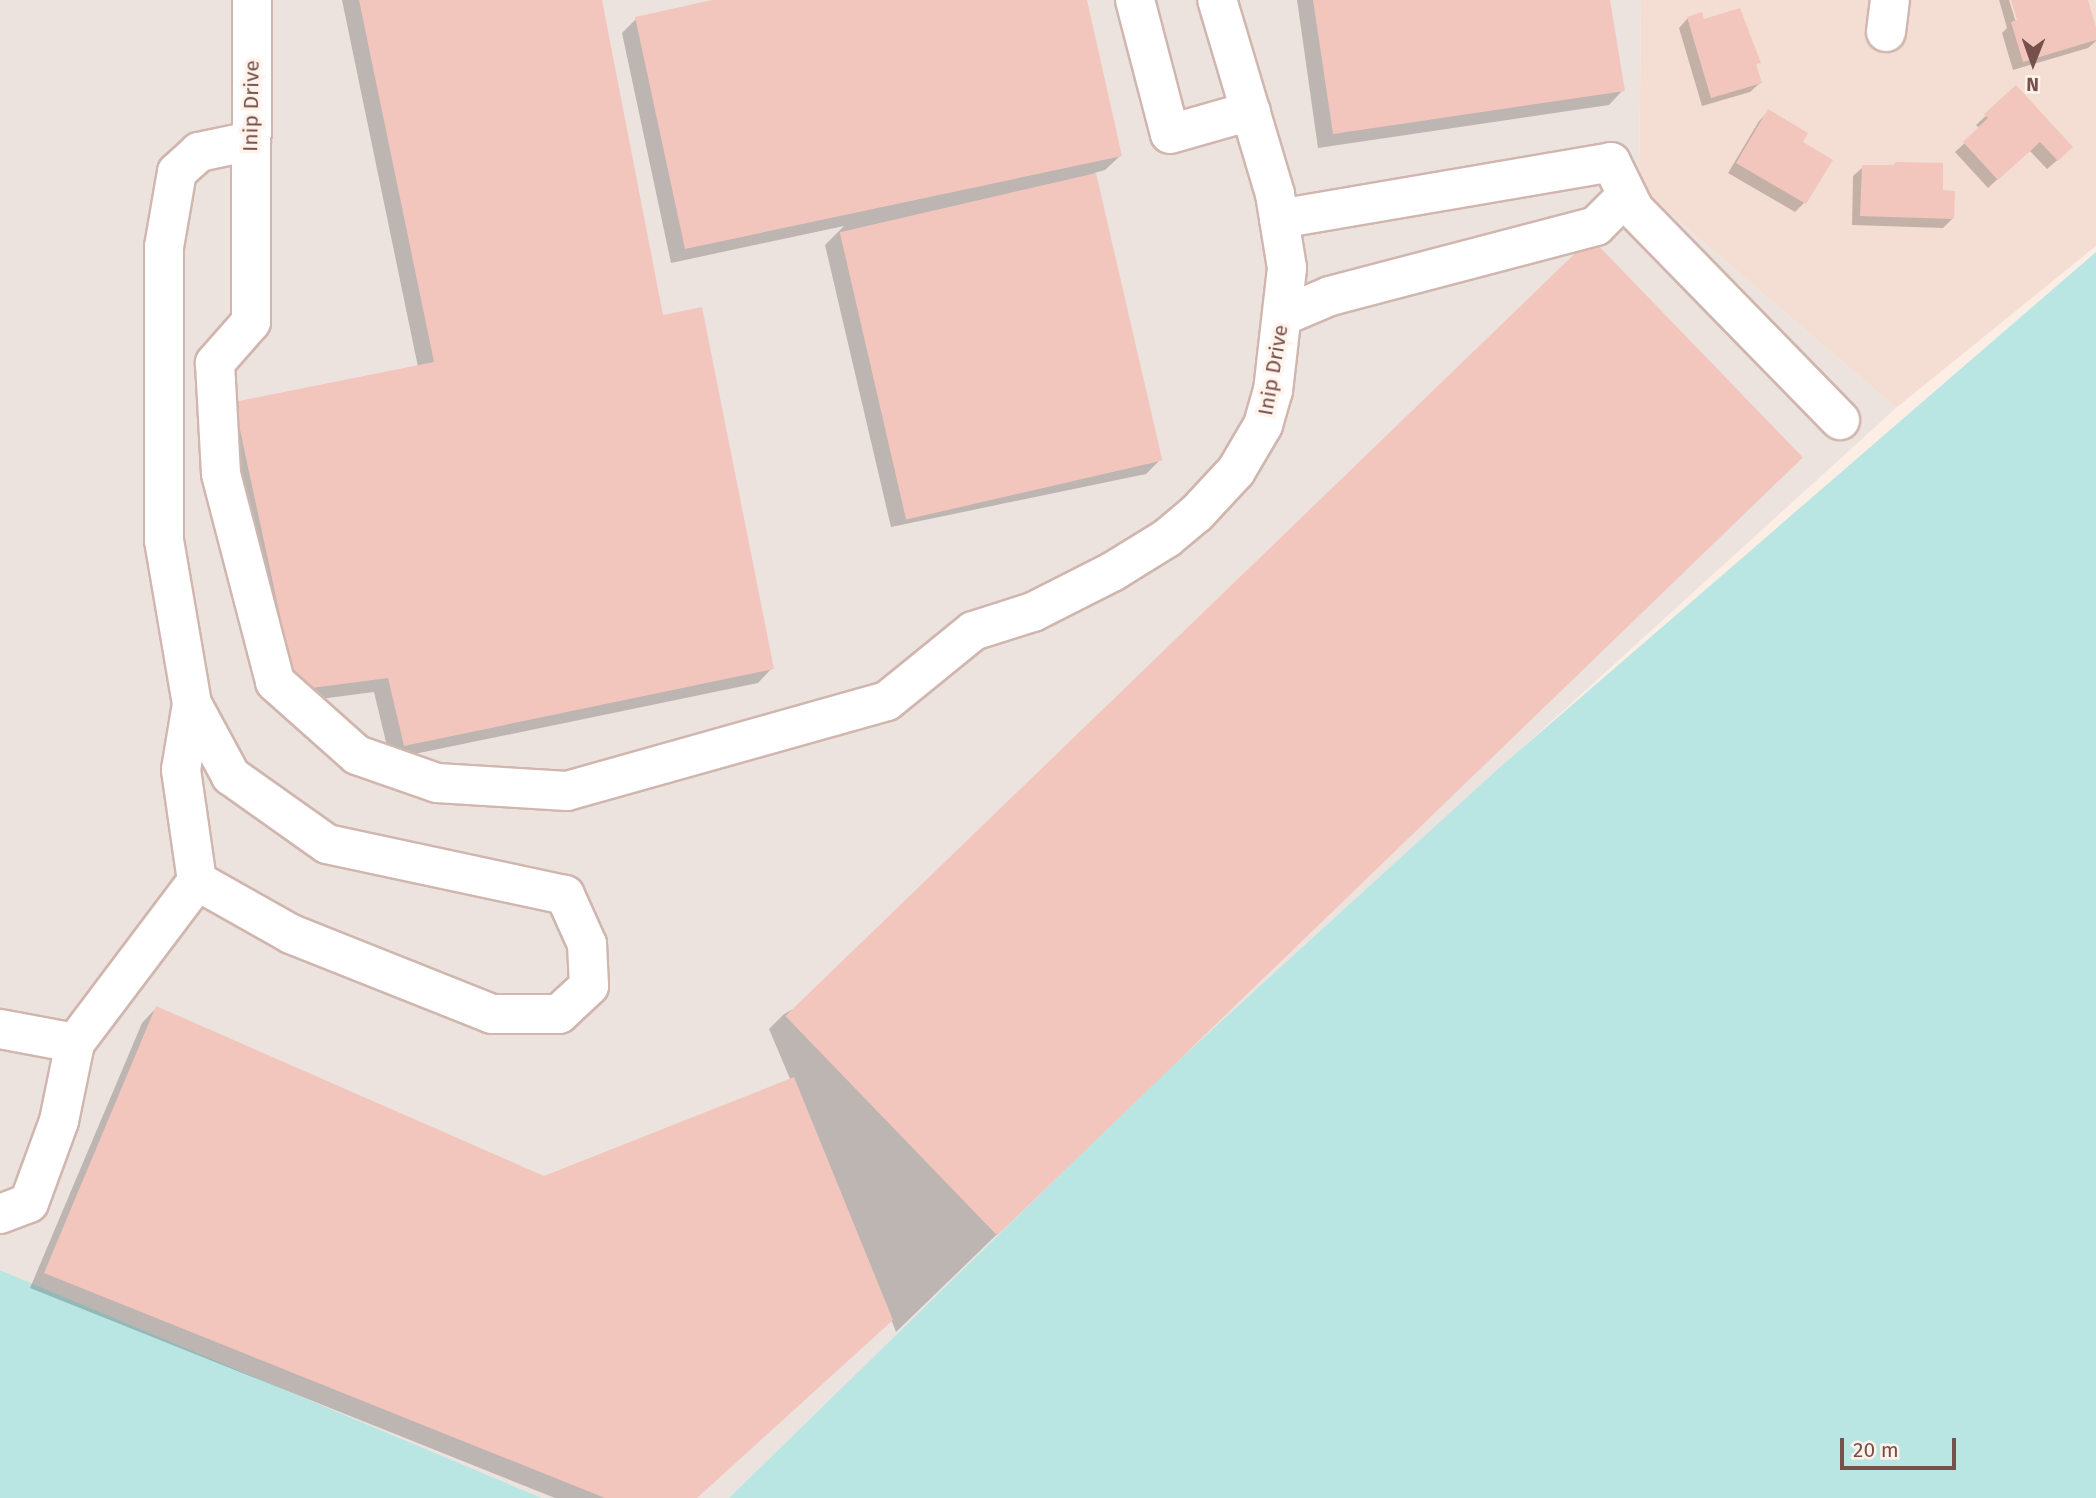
<!DOCTYPE html>
<style>
body{margin:0}
#map{position:relative;width:2096px;height:1498px;overflow:hidden;background:#fdeee5;font-family:"Fira Sans",sans-serif}
div>[style]{position:absolute}
[style*='--x']{left:calc(var(--x)*1px);top:calc(var(--y)*1px);width:calc(var(--w)*1px);rotate:calc(var(--a)*1deg)}
.residential>*{inset:0;background:#f4ded3}
.industrial>*{inset:0;background:#ece3df}
.water>*{inset:0;background:#b9e6e3}
.shadow>*{inset:0;background:#0003}
.building>*{inset:0;background:#f2c6bc;transform-origin:0 0}
.roads{filter:drop-shadow(2px 0 #d0b6ae) drop-shadow(-2px 0 #d0b6ae) drop-shadow(0 2px #d0b6ae) drop-shadow(0 -2px #d0b6ae)}
.minor>*{height:38px;margin:-19px;padding:0 19px;transform-origin:19px;border-radius:19px;background:#fff}
span{translate:-50% -50%;white-space:nowrap;text-align:center;line-height:1.15;-webkit-text-stroke:7px #fff3eb;paint-order:stroke}
.street-label{font-size:21px;color:#76504a}
.north{position:absolute;left:1998px;top:28px;width:70px;height:70px;-webkit-text-stroke:5px #fff3eb;paint-order:stroke;rotate:181deg;font-size:19px;font-weight:700;line-height:28px;text-align:center;color:#76504a}
.north::after{content:'';display:block;margin:auto;width:24px;height:32px;background:#76504a;clip-path:polygon(50% 0,100% 100%,50% 72%,0 100%)}
.scale{position:absolute;left:1840px;top:1438px;width:116px;height:32px;box-sizing:border-box;border:4px solid #76504a;border-top:0;padding-left:9px;font-size:21px;line-height:24px;white-space:nowrap;color:#76504a;-webkit-text-stroke:5px #fff3eb;paint-order:stroke}
</style>
<div id="map">
<div class="residential">
<i style="clip-path:polygon(1641px 0,2096px 0,2096px 246px,1896px 408px,1639px 187px)"></i>
</div>
<div class="industrial">
<i style="clip-path:polygon(0 0,1641px 0,1639px 187px,1896px 408px,1158px 1079px,729px 1498px,542px 1498px,0 1270px)"></i>
</div>
<div class="water">
<i style="clip-path:polygon(2096px 252px,2096px 1498px,729px 1498px,1158px 1079px,1499px 768px)"></i>
<i style="clip-path:polygon(0 1270px,542px 1498px,0 1498px)"></i>
</div>
<div class="shadow">
<i style="clip-path:polygon(342px 0,600px 0,662px 318px,772px 668px,758px 683px,390px 759px,374px 692px,282px 704px,221px 418px,418px 367px)"></i>
<i style="clip-path:polygon(720px 0,1085px 0,1120px 156px,1105px 170px,1094px 173px,1161px 459px,1146px 474px,891px 527px,825px 245px,844px 226px,671px 263px,622px 33px,636px 19px)"></i>
<i style="clip-path:polygon(1297px 0,1608px 0,1623px 90px,1609px 105px,1318px 148px)"></i>
<i style="clip-path:polygon(1999px 0,2009px 0,2018px 29px,2021px 28px,2013px 0,2087px 0,2096px 41px,2088px 48px,2013px 70px,2002px 33px,2007px 28px)"></i>
<i style="clip-path:polygon(1688px 18px,1758px 62px,1755px 66px,1760px 83px,1750px 92px,1702px 106px,1679px 28px)"></i>
<i style="clip-path:polygon(2016px 88px,2061px 157px,2047px 169px,2029px 150px,1988px 188px,1955px 152px,1980px 129px,1976px 125px)"></i>
<i style="clip-path:polygon(1769px 111px,1801px 143px,1804px 203px,1795px 212px,1728px 173px,1759px 121px)"></i>
<i style="clip-path:polygon(1896px 163px,1941px 191px,1952px 219px,1943px 228px,1852px 225px,1853px 176px,1863px 167px,1892px 167px)"></i>
<i style="clip-path:polygon(1801px 457px,896px 1332px,891px 1319px,696px 1498px,555px 1498px,30px 1288px,142px 1023px,156px 1008px,543px 1178px,791px 1081px,769px 1029px,784px 1014px)"></i>
</div>
<div class="building">
<i style="clip-path:polygon(359px 0,602px 0,663px 315px,702px 307px,774px 669px,404px 746px,388px 678px,296px 690px,234px 402px,434px 362px)"></i>
<i style="clip-path:polygon(712px 0,1087px 0,1122px 156px,685px 249px,635px 17px)"></i>
<i style="clip-path:polygon(1313px 0,1610px 0,1625px 91px,1333px 134px)"></i>
<i style="clip-path:polygon(2011px 0,2088px 0,2096px 27px,2096px 40px,2023px 62px,2011px 22px,2017px 20px)"></i>
<i style="clip-path:polygon(1740px 8px,1761px 63px,1756px 64px,1762px 83px,1711px 98px,1687px 17px,1702px 12px,1704px 19px)"></i>
<i style="clip-path:polygon(2016px 85px,2073px 147px,2058px 161px,2040px 142px,1998px 180px,1963px 142px,1988px 118px,1984px 114px)"></i>
<i style="clip-path:polygon(1768px 109px,1808px 133px,1803px 142px,1833px 160px,1806px 204px,1736px 163px)"></i>
<i style="clip-path:polygon(1895px 162px,1943px 163px,1943px 190px,1955px 191px,1954px 219px,1860px 216px,1862px 165px,1895px 165px)"></i>
<i style="left:1096px;top:173px;width:295px;height:263px;rotate:77deg"></i>
<i style="left:1591px;top:238px;width:305px;height:1120px;rotate:46deg"></i>
<i style="clip-path:polygon(156px 1006px,544px 1176px,794px 1077px,893px 1320px,697px 1498px,605px 1498px,44px 1273px)"></i>
</div>
<div class="roads">
<div class="minor">
<i style="--x:252;--y:0;--w:322;--a:90.2"></i>
<i style="--x:251;--y:322;--w:55;--a:131.3"></i>
<i style="--x:215;--y:363;--w:111;--a:86.9"></i>
<i style="--x:221;--y:474;--w:215;--a:75.4"></i>
<i style="--x:275;--y:682;--w:110;--a:41.7"></i>
<i style="--x:357;--y:755;--w:85;--a:19.3"></i>
<i style="--x:437;--y:783;--w:130;--a:3.5"></i>
<i style="--x:567;--y:791;--w:332;--a:-15.7"></i>
<i style="--x:887;--y:701;--w:111;--a:-39.1"></i>
<i style="--x:973;--y:631;--w:63;--a:-17.6"></i>
<i style="--x:1033;--y:612;--w:89;--a:-26.9"></i>
<i style="--x:1112;--y:572;--w:65;--a:-31.7"></i>
<i style="--x:1167;--y:538;--w:38;--a:-40"></i>
<i style="--x:1196;--y:514;--w:59;--a:-47.1"></i>
<i style="--x:1236;--y:471;--w:53;--a:-59.6"></i>
<i style="--x:1263;--y:425;--w:35;--a:-74"></i>
<i style="--x:1273;--y:391;--w:124;--a:-83.5"></i>
<i style="--x:1287;--y:268;--w:75;--a:-99.2"></i>
<i style="--x:1275;--y:194;--w:202;--a:-106.6"></i>
<i style="--x:1135;--y:0;--w:138;--a:75.4"></i>
<i style="--x:1170;--y:134;--w:84;--a:-15.9"></i>
<i style="--x:1886;--y:32;--w:32;--a:-83"></i>
<i style="--x:1279;--y:219;--w:337;--a:-9.7"></i>
<i style="--x:1611;--y:162;--w:52;--a:63.9"></i>
<i style="--x:1634;--y:209;--w:295;--a:45.7"></i>
<i style="--x:1283;--y:316;--w:51;--a:-23.1"></i>
<i style="--x:1330;--y:296;--w:275;--a:-14.7"></i>
<i style="--x:1596;--y:226;--w:41;--a:-45"></i>
<i style="--x:192;--y:704;--w:67;--a:99.5"></i>
<i style="--x:181;--y:770;--w:112;--a:81.8"></i>
<i style="--x:197;--y:881;--w:108;--a:29.4"></i>
<i style="--x:291;--y:934;--w:216;--a:21.7"></i>
<i style="--x:492;--y:1014;--w:67;--a:0"></i>
<i style="--x:559;--y:1014;--w:41;--a:-43"></i>
<i style="--x:589;--y:986;--w:42;--a:-92.7"></i>
<i style="--x:587;--y:944;--w:54;--a:-114.2"></i>
<i style="--x:565;--y:895;--w:243;--a:-167.9"></i>
<i style="--x:327;--y:844;--w:118;--a:-144.7"></i>
<i style="--x:231;--y:776;--w:82;--a:-118.4"></i>
<i style="--x:192;--y:704;--w:166;--a:-99.7"></i>
<i style="--x:164;--y:540;--w:293;--a:-90"></i>
<i style="--x:164;--y:247;--w:76;--a:-80.2"></i>
<i style="--x:177;--y:172;--w:30;--a:-42"></i>
<i style="--x:199;--y:152;--w:53;--a:-11.9"></i>
<i style="--x:0;--y:1029;--w:76;--a:10.6"></i>
<i style="--x:0;--y:1214;--w:31;--a:-21"></i>
<i style="--x:29;--y:1203;--w:87;--a:-69.9"></i>
<i style="--x:59;--y:1121;--w:80;--a:-78.4"></i>
<i style="--x:75;--y:1043;--w:203;--a:-53"></i>
</div>
</div>
<div class="street-label">
<span style="left:251px;top:106px;rotate:-89deg">Inip Drive</span>
<span style="left:1273px;top:370px;rotate:-80deg">Inip Drive</span>
</div>
<div class="north">N</div>
<div class="scale">20 m</div>
</div>
